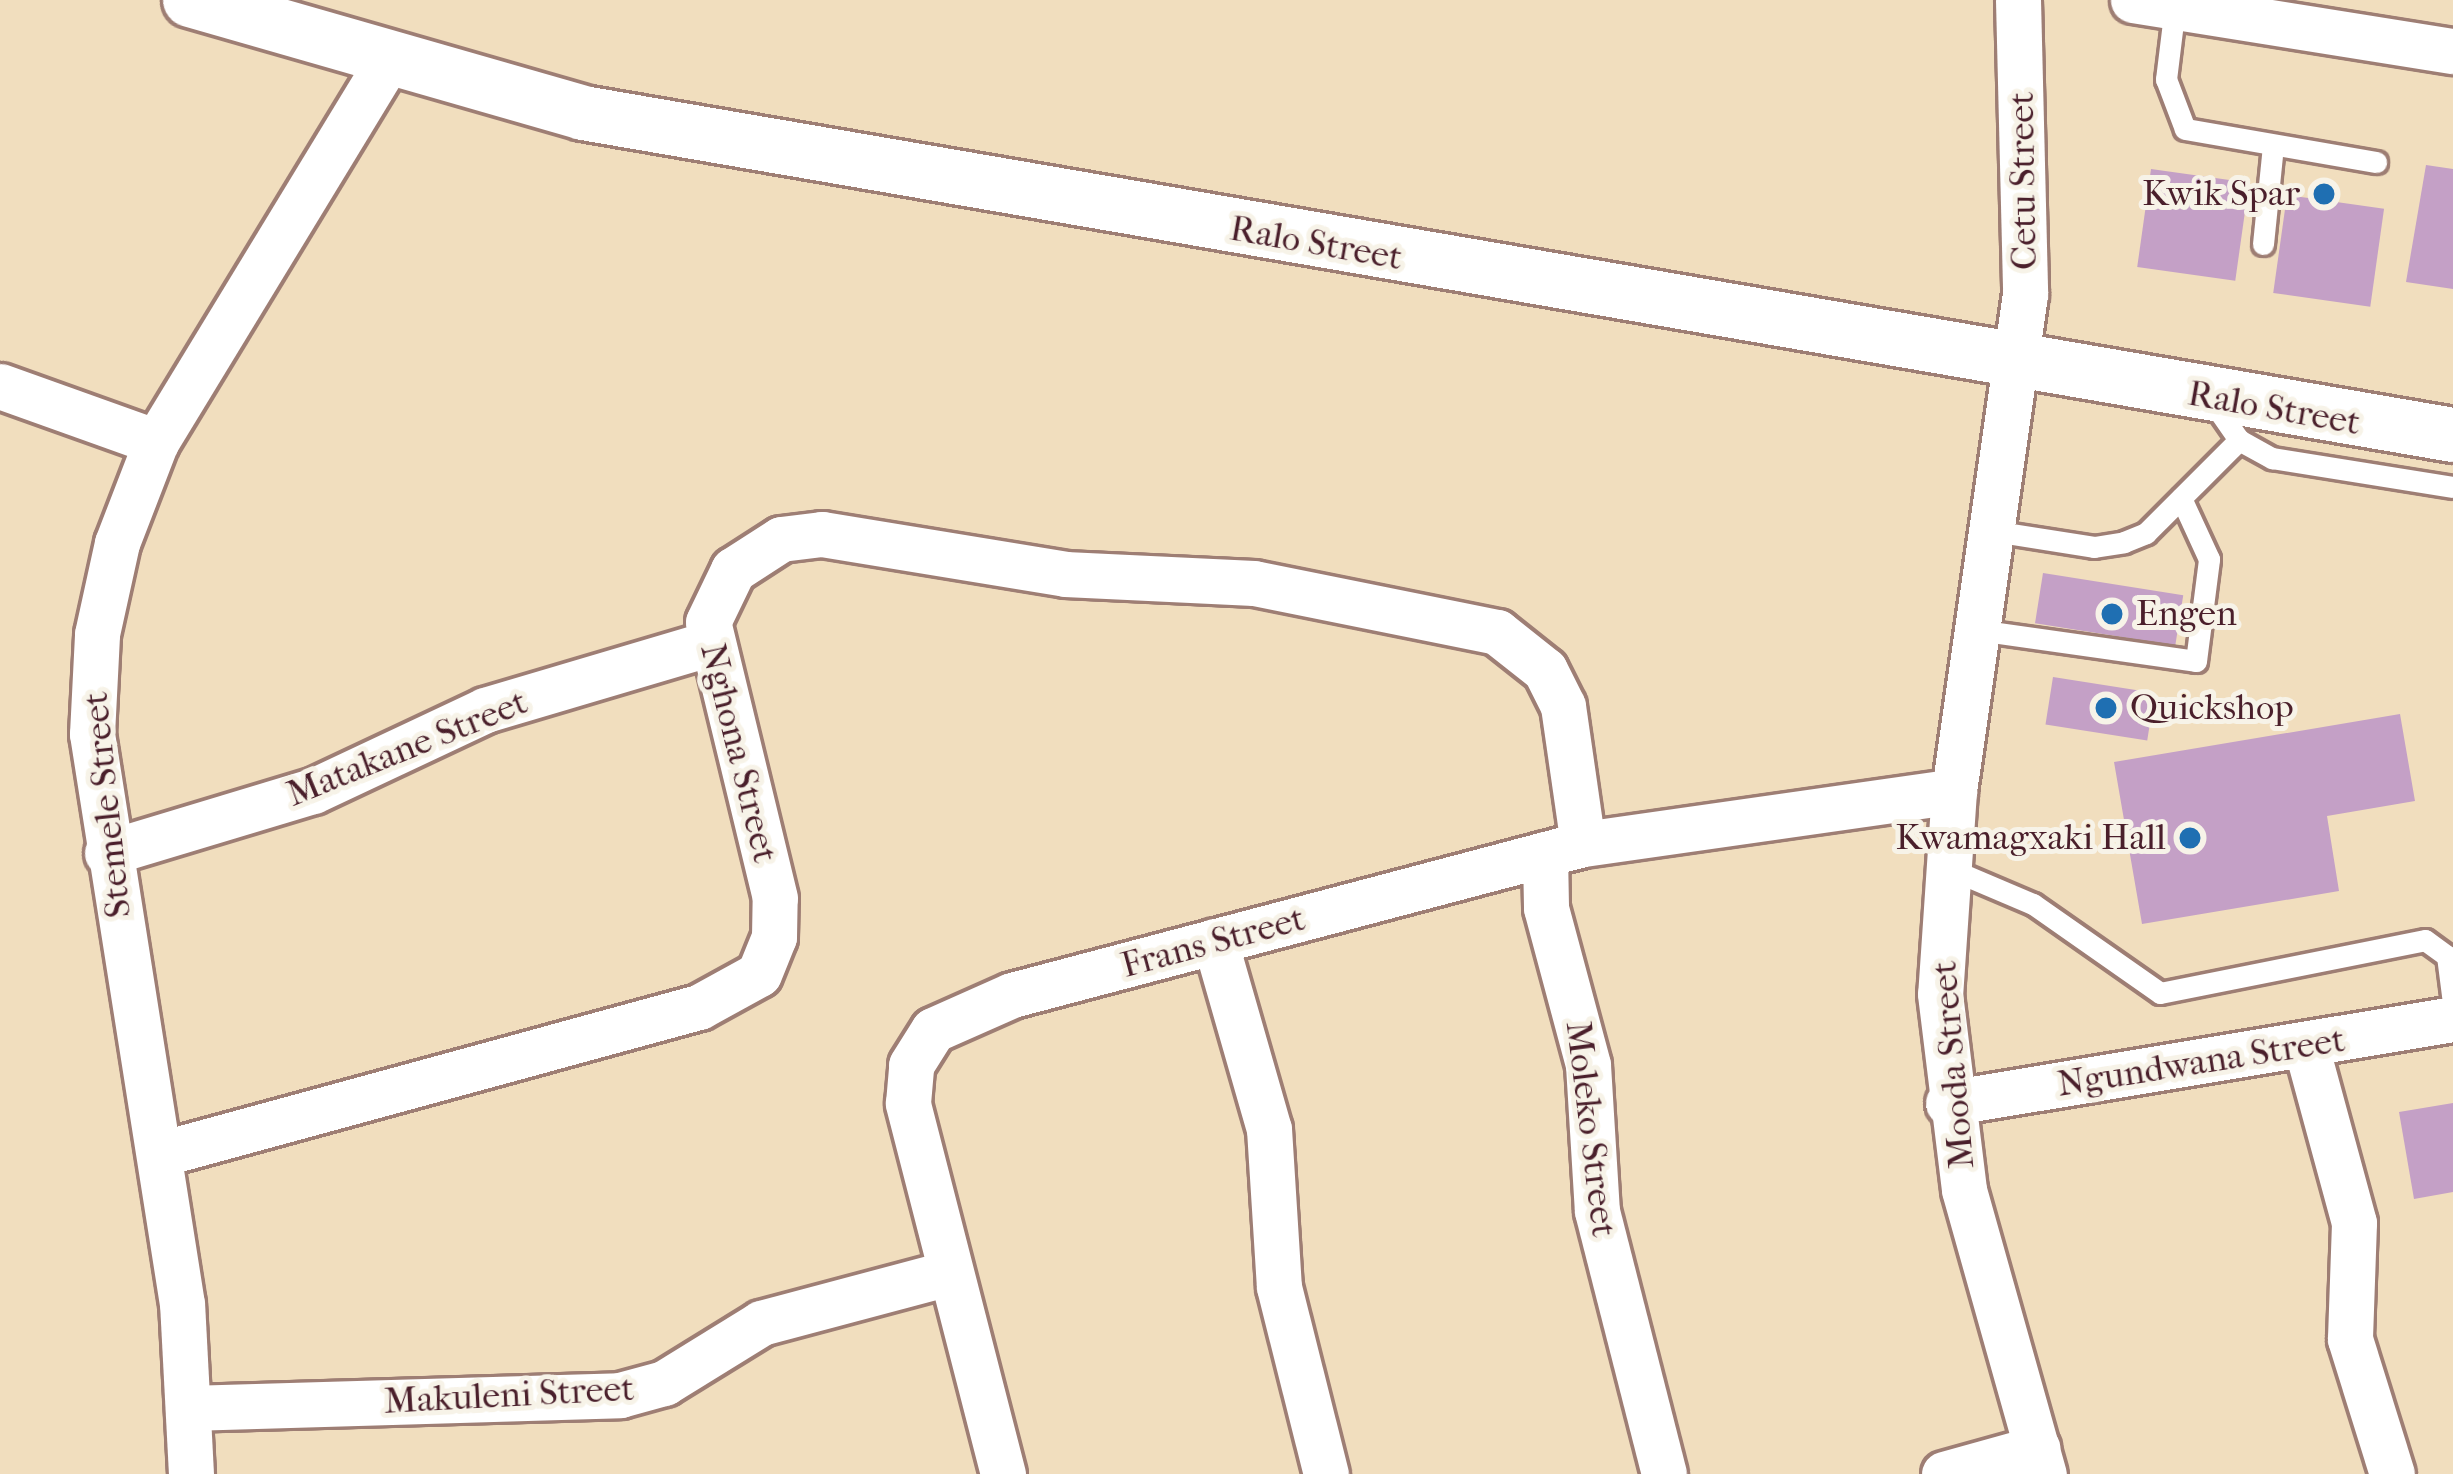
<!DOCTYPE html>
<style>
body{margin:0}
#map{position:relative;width:2453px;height:1474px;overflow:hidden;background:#f1debe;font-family:"IM FELL French Canon",serif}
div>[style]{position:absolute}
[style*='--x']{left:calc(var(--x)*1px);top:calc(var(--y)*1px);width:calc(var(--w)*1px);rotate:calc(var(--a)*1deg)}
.building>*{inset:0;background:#c4a0c6;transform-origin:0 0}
.roads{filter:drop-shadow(3px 0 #9e7e74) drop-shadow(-3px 0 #9e7e74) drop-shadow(0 3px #9e7e74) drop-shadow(0 -3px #9e7e74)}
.service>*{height:21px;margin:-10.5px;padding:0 10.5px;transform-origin:10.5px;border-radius:10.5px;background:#fff}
.minor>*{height:45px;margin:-22.5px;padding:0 22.5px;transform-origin:22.5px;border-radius:22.5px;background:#fff}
.tertiary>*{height:54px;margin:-27px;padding:0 27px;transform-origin:27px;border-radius:27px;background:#fff}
.dots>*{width:33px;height:33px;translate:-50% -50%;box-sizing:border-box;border:6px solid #f7f3e8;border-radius:50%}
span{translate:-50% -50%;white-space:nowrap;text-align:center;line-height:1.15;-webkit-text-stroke:10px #f7f3e8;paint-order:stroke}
.street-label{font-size:36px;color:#4a1f2b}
.poi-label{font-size:36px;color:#4a1f2b}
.right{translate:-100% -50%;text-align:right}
.left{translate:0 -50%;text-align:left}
</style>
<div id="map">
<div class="building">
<i style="clip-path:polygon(2426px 165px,2453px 169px,2453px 289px,2406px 282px)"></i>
<i style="left:2151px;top:169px;width:99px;height:99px;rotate:8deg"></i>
<i style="left:2287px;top:195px;width:98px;height:99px;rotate:8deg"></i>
<i style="left:2043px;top:573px;width:142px;height:51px;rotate:9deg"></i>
<i style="left:2053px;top:677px;width:103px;height:48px;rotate:9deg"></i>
<i style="clip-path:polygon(2400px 714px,2415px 801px,2327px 816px,2339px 891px,2142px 924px,2114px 762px)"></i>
<i style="clip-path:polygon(2453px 1103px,2453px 1192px,2414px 1199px,2399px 1112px)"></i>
</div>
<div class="roads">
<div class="service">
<i style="--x:2175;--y:6;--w:74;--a:97"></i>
<i style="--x:2166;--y:79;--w:53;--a:69.2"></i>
<i style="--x:2185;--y:129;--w:194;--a:9.8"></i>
<i style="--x:2263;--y:244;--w:99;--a:-84.2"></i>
<i style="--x:2212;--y:401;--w:47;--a:55.3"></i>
<i style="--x:2239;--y:440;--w:38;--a:29"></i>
<i style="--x:2272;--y:458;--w:183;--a:9.1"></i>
<i style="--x:1993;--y:531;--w:102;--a:9"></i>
<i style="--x:2094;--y:547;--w:30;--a:-9"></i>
<i style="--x:2124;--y:542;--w:24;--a:-22"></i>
<i style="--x:2146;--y:533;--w:132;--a:-45"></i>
<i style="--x:1978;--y:630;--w:220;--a:8.1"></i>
<i style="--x:2196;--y:661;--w:103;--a:-82.7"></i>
<i style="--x:2209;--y:559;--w:67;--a:-114.7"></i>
<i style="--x:1948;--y:868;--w:92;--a:23"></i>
<i style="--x:2033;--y:904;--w:155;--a:35"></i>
<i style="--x:2160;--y:993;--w:270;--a:-11.3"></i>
<i style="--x:2425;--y:940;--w:27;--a:36"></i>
<i style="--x:2447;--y:956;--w:47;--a:82.7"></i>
</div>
<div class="minor">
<i style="--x:2018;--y:0;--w:294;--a:88.6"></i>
<i style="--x:2025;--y:294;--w:502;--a:98.13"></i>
<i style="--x:1954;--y:791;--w:203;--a:93.9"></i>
<i style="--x:1940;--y:994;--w:197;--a:83"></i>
<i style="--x:1964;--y:1190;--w:295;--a:74.3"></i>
<i style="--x:2133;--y:0;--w:324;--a:9.1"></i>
<i style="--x:0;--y:386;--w:166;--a:19.7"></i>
<i style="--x:107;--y:853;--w:215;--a:-16.8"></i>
<i style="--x:313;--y:791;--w:190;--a:-25.2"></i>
<i style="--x:485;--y:710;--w:233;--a:-16.5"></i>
<i style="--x:1545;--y:854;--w:54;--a:88.9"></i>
<i style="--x:1546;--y:908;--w:163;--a:75"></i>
<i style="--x:1588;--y:1065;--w:146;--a:86.5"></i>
<i style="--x:1597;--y:1211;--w:271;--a:75.7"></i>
<i style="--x:1215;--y:941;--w:196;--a:74"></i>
<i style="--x:1269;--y:1129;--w:158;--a:86.4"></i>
<i style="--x:1279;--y:1287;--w:193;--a:75.9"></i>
<i style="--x:2306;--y:1046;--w:183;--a:74.8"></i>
<i style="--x:2354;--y:1223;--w:116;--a:92"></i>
<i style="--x:2350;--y:1339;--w:141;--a:72.7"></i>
<i style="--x:1948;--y:1103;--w:512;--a:-9.44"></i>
<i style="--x:160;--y:1154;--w:559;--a:-15.26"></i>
<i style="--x:699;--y:1007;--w:68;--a:-28.8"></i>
<i style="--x:759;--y:974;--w:40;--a:-68"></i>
<i style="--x:774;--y:937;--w:39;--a:-89"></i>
<i style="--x:775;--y:898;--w:284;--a:-103.6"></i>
<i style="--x:708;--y:622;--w:58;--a:-64.3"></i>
<i style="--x:733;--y:570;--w:57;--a:-32.9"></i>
<i style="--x:781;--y:539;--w:41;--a:-7"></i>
<i style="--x:822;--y:534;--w:246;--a:9.3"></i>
<i style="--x:1065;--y:574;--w:189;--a:2.7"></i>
<i style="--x:1254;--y:583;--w:248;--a:11.4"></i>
<i style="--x:1497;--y:632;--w:61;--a:38.4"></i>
<i style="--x:1545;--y:670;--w:40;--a:63.4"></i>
<i style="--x:1563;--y:706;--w:139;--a:81.8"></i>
<i style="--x:188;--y:1408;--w:432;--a:-1.7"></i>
<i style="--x:620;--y:1395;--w:46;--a:-15.3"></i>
<i style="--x:664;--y:1383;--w:114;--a:-31.7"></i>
<i style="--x:761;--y:1323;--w:195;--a:-14.9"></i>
<i style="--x:191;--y:1474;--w:170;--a:-93"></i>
<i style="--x:182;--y:1304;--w:577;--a:-98.97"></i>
<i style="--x:92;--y:734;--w:100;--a:-87.1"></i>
<i style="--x:97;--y:634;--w:93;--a:-77.6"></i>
<i style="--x:117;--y:543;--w:108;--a:-68.9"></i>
<i style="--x:156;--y:442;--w:446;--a:-58.7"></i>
<i style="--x:1003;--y:1474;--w:383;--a:-104.4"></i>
<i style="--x:908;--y:1103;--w:38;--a:-85"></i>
<i style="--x:911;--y:1065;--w:41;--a:-57.8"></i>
<i style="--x:933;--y:1030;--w:86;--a:-23.9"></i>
<i style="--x:1012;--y:995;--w:591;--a:-14.81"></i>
<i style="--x:1583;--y:844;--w:375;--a:-8.1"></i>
<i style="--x:1944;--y:1474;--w:97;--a:-15.6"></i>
</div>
<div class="tertiary">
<i style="--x:190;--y:0;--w:409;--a:16"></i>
<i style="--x:583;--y:113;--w:1898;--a:9.77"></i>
</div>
</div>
<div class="dots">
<i style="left:2324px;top:194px;background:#1f6fb2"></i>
<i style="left:2112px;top:614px;background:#1f6fb2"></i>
<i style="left:2106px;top:708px;background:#1f6fb2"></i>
<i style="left:2190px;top:838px;background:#1f6fb2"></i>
</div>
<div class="street-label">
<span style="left:2023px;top:181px;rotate:-91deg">Cetu Street</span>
<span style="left:1316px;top:243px;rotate:10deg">Ralo Street</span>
<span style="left:2274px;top:408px;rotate:10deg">Ralo Street</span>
<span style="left:407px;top:748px;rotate:-22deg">Matakane Street</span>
<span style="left:739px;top:753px;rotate:76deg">Nghona Street</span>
<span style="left:107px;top:805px;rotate:-96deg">Stemele Street</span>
<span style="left:1213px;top:942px;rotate:-15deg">Frans Street</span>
<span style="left:2201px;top:1062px;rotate:-9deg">Ngundwana Street</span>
<span style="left:1953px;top:1065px;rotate:-95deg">Mooda Street</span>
<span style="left:1591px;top:1129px;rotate:83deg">Moleko Street</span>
<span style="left:509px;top:1395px;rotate:-3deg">Makuleni Street</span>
</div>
<div class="poi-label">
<span class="right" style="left:2300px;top:194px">Kwik Spar</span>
<span class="left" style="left:2136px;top:614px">Engen</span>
<span class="left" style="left:2130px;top:708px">Quickshop</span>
<span class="right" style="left:2166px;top:838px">Kwamagxaki Hall</span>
</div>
</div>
